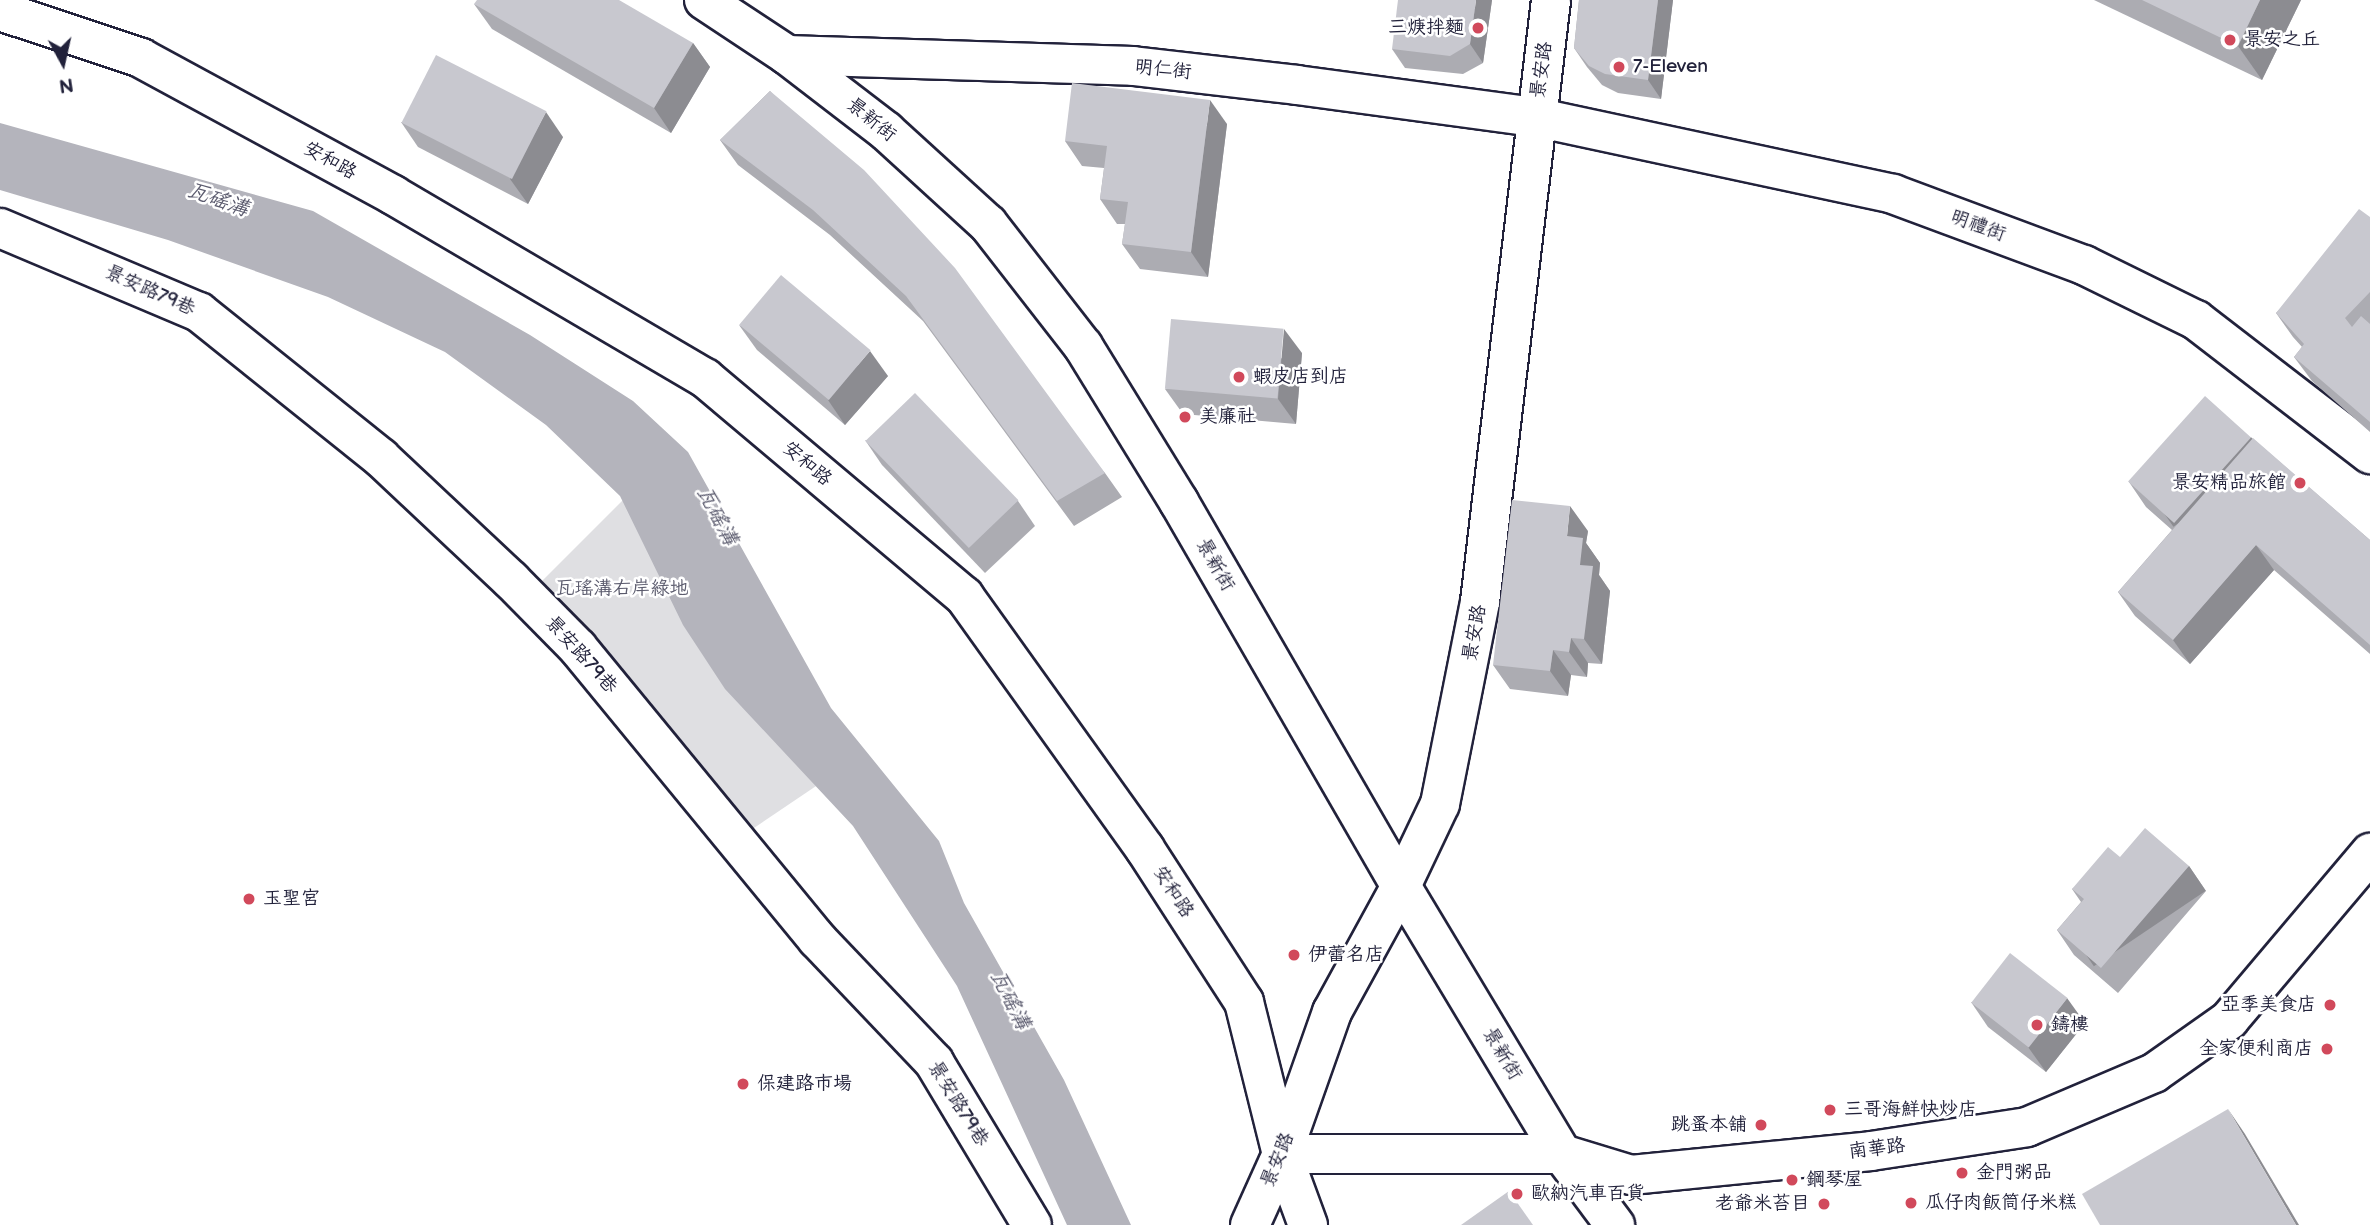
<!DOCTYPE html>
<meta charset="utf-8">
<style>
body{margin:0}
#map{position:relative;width:2370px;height:1225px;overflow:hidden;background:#fff;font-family:"Balsamiq Sans","LXGW WenKai TC",sans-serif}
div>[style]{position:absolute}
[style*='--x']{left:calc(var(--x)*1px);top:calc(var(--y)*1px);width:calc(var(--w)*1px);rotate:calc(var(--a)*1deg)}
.green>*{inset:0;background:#dfdfe2}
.water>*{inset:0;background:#b4b4bc}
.roads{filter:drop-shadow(2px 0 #22223b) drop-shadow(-2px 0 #22223b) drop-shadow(0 2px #22223b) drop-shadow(0 -2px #22223b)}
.street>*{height:38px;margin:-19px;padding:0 19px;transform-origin:19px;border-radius:19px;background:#fff}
.secondary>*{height:38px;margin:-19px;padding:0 19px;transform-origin:19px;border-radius:19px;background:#fff}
.wall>*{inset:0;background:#acacb2}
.shaded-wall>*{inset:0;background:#8c8c91;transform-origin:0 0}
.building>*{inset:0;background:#c8c8cf;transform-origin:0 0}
.dots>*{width:19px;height:19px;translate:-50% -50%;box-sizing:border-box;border:4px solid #fff;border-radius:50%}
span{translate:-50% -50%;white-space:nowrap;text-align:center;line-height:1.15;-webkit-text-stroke:5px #fff;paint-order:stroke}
.poi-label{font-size:19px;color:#22223b}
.right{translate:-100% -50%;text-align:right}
.left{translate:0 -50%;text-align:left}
.street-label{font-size:19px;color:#22223b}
.park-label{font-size:19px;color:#5b5b6d}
.water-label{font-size:21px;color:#5c5c6f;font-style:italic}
.north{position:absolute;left:28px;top:28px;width:70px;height:70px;-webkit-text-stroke:5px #fff;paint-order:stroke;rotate:172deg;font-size:19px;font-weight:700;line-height:28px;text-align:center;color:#22223b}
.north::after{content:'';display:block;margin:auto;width:24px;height:32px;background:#22223b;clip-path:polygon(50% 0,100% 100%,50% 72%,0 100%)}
</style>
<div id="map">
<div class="green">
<i style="clip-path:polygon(627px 496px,825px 780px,748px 832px,540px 583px)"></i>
</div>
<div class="water">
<i style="clip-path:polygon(0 123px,313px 211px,530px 335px,633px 401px,688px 452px,831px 708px,939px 841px,964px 903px,1064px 1080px,1131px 1225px,1067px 1225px,957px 986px,853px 826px,725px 689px,683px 625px,620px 496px,546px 425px,445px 352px,328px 297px,168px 240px,0 190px)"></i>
</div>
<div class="roads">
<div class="street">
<i style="--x:0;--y:11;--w:149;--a:18.4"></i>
<i style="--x:141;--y:58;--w:287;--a:28.5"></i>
<i style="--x:393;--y:195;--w:362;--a:30.4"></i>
<i style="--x:705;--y:378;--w:339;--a:40.1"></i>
<i style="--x:964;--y:596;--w:311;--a:54.4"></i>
<i style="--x:1145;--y:849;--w:182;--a:57.1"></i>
<i style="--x:1244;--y:1002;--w:157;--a:76"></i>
<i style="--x:1282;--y:1154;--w:76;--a:69.9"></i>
<i style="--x:787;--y:55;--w:346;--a:1.8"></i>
<i style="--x:1133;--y:66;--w:165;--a:6.6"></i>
<i style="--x:1297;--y:85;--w:240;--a:7.7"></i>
<i style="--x:1535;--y:117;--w:366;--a:12.1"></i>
<i style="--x:1893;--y:194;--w:204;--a:20.4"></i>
<i style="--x:2084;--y:265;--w:125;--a:26.2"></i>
<i style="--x:2196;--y:320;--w:220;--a:37.6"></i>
<i style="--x:0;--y:228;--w:216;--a:22.9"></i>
<i style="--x:199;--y:312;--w:233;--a:38.7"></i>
<i style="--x:381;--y:458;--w:178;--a:43.2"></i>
<i style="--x:511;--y:580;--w:95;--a:45.4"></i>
<i style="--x:578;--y:648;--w:377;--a:50.6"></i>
<i style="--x:817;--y:939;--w:170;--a:46.4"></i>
<i style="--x:934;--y:1062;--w:190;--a:59"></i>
<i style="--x:1401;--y:886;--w:313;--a:59"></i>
<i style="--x:1562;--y:1154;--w:89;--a:53.3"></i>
<i style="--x:1282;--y:1154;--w:280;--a:0"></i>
<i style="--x:1562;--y:1154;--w:72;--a:16.9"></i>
<i style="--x:1631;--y:1175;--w:241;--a:-5.7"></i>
<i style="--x:1871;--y:1151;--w:158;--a:-8.7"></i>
<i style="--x:2027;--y:1127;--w:138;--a:-23"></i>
<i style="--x:2154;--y:1073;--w:92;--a:-35.2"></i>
<i style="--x:2229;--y:1020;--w:219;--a:-49.8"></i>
</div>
<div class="secondary">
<i style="--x:704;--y:0;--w:100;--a:33.5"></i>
<i style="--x:787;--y:55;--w:125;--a:37.5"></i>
<i style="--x:886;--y:131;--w:138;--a:42.4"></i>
<i style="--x:988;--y:224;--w:155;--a:52.1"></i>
<i style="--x:1083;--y:346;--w:183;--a:58.4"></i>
<i style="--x:1179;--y:502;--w:444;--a:60"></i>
<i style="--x:1250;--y:1225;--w:78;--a:-65.7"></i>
<i style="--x:1282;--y:1154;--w:151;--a:-70.6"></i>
<i style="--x:1332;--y:1012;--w:144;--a:-61.3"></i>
<i style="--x:1401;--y:886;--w:91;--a:-64.6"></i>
<i style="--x:1440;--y:804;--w:206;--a:-78.8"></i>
<i style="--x:1480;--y:602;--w:606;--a:-83.27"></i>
</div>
</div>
<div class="wall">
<i style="clip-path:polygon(1492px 0,1483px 63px,1463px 74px,1405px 68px,1392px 49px)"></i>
<i style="clip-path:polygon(1579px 0,1673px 0,1661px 99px,1618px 93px,1602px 85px,1587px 67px,1574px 48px)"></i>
<i style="clip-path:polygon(2094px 0,2301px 0,2262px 80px)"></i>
<i style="clip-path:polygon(474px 4px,693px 43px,710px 67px,671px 133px,492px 29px)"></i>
<i style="clip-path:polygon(770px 91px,1105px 473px,1122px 497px,1074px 526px,923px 321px,830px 235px,738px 165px,720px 140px)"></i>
<i style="clip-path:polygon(401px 122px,563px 137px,528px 204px,418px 147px)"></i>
<i style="clip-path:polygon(1227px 124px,1208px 277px,1140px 269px,1122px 244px,1125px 224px,1117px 224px,1100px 199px,1104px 168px,1082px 166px,1065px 141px)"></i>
<i style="clip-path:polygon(2370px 217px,2370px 432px,2312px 381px,2294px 357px,2302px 347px,2293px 337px,2276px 313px)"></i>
<i style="clip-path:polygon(739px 325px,888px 376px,845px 425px,757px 350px)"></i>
<i style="clip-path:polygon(1302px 353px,1296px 424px,1183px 414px,1165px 389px)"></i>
<i style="clip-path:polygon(2252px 438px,2370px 540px,2370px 654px,2274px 570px,2190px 664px,2135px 616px,2118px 592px,2172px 530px,2146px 507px,2129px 482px)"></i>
<i style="clip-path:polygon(865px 440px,1018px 501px,1035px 526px,985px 573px,882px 465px)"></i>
<i style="clip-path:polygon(1588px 531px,1586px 543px,1600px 563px,1599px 575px,1610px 591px,1602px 664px,1588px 663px,1587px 677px,1571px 675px,1568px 696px,1510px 689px,1493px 665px)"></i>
<i style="clip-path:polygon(2120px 857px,2189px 866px,2206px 891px,2118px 993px,2074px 955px,2057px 930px,2081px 902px,2072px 889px)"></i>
<i style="clip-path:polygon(1971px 1002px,2085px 1023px,2046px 1072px,1988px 1027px)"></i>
</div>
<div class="shaded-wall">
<i style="clip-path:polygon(1476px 0,1492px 0,1483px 63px,1470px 44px)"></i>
<i style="clip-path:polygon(1658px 0,1673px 0,1661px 99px,1648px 80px)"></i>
<i style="clip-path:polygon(2260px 0,2301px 0,2262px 80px,2238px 46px)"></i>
<i style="clip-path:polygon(693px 43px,710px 67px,671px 133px,654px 108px)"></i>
<i style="clip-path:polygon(1210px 100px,1227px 124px,1208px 277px,1191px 252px)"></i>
<i style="clip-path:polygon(546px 112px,563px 137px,528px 204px,510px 179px)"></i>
<i style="clip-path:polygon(1284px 329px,1302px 353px,1296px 424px,1278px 399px)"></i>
<i style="clip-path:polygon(870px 351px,888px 376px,845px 425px,828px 400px)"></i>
<i style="left:2251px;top:437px;width:29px;height:115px;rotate:55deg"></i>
<i style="clip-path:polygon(1570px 506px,1588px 531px,1586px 543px,1600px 563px,1599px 575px,1610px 591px,1602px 664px,1584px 639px,1580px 565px,1567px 536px)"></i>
<i style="clip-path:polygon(2256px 545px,2274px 570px,2190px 664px,2173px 640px)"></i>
<i style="clip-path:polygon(1571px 638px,1588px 663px,1587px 677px,1569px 652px)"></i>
<i style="clip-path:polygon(1553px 650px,1571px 675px,1568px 696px,1550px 671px)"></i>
<i style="left:2189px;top:866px;width:30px;height:135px;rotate:56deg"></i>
<i style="clip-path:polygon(2067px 998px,2085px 1023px,2046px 1072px,2028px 1047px)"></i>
<i style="clip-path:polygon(2228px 1109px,2245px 1134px,2299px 1225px,2296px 1225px)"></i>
</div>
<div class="building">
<i style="clip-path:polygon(477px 0,619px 0,693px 43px,654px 108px,474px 4px)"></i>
<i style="clip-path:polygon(1398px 0,1476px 0,1470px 44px,1450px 56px,1392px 49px)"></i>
<i style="clip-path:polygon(1579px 0,1658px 0,1648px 80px,1605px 74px,1589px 66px,1574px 48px)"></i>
<i style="clip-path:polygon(2142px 0,2260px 0,2238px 46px)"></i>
<i style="left:436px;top:55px;width:124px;height:76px;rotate:27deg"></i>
<i style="clip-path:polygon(1072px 83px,1210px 100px,1191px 252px,1122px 244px,1128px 202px,1100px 199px,1107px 146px,1065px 141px)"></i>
<i style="clip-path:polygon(770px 91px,864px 170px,955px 268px,1105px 473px,1057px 501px,906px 296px,813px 210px,720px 140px)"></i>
<i style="clip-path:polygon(2359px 209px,2370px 217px,2370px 292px,2345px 318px,2352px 327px,2361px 316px,2370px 324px,2370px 422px,2294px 357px,2304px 344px,2276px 313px)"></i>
<i style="left:781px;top:275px;width:117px;height:65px;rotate:40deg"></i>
<i style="left:1171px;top:319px;width:113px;height:70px;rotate:5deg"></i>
<i style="left:915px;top:393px;width:149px;height:69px;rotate:46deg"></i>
<i style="left:2205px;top:396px;width:62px;height:115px;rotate:42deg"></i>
<i style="clip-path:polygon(2253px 438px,2370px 540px,2370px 645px,2256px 545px,2173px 640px,2118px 592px)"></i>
<i style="clip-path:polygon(1512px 500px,1570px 506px,1567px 536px,1583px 538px,1580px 565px,1593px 566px,1584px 639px,1571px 638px,1569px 652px,1553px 650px,1550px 671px,1493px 665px)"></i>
<i style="clip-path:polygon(2145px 828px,2189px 866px,2101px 968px,2057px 930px,2084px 899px,2072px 889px,2108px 847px,2120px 857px)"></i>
<i style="left:2010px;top:953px;width:73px;height:63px;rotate:38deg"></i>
<i style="clip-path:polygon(2228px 1109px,2296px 1225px,2100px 1225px,2082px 1194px)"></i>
<i style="clip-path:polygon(1509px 1191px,1533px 1225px,1461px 1225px)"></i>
</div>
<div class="dots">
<i style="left:1478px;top:28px;background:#d1495b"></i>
<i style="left:2230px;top:40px;background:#d1495b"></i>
<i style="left:1619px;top:67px;background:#d1495b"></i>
<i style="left:1239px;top:377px;background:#d1495b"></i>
<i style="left:1185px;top:417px;background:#d1495b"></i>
<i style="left:2300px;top:483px;background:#d1495b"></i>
<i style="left:249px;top:899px;background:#d1495b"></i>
<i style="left:1294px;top:955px;background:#d1495b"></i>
<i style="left:2330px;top:1005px;background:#d1495b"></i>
<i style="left:2037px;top:1025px;background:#d1495b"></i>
<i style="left:2327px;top:1049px;background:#d1495b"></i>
<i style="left:743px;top:1084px;background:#d1495b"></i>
<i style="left:1830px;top:1110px;background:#d1495b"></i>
<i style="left:1761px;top:1125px;background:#d1495b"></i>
<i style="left:1962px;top:1173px;background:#d1495b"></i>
<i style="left:1792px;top:1180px;background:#d1495b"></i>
<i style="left:1517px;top:1194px;background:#d1495b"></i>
<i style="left:1911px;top:1203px;background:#d1495b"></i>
<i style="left:1824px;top:1204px;background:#d1495b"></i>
</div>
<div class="poi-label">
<span class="right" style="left:1464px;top:28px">三焿拌麵</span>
<span class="left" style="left:2244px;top:40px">景安之丘</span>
<span class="left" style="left:1633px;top:67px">7-Eleven</span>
<span class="left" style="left:1253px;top:377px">蝦皮店到店</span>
<span class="left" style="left:1199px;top:417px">美廉社</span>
<span class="right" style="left:2286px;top:483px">景安精品旅館</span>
<span class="left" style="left:263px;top:899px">玉聖宮</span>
<span class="left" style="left:1308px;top:955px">伊蕾名店</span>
<span class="right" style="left:2316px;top:1005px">亞季美食店</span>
<span class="left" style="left:2051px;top:1025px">鑄樓</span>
<span class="right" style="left:2313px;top:1049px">全家便利商店</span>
<span class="left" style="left:757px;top:1084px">保建路市場</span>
<span class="left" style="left:1844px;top:1110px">三哥海鮮快炒店</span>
<span class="right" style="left:1747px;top:1125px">跳蚤本舖</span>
<span class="left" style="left:1976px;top:1173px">金門粥品</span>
<span class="left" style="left:1806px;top:1180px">鋼琴屋</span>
<span class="left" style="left:1531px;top:1194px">歐納汽車百貨</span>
<span class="left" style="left:1925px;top:1203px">瓜仔肉飯筒仔米糕</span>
<span class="right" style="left:1810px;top:1204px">老爺米苔目</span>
</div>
<div class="street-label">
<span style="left:1163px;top:70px;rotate:6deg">明仁街</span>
<span style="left:1542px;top:70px;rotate:-82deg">景安路</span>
<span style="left:871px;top:120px;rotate:39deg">景新街</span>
<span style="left:330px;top:161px;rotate:29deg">安和路</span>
<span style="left:1978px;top:226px;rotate:20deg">明禮街</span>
<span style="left:150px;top:291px;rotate:24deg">景安路79巷</span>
<span style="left:807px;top:464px;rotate:40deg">安和路</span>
<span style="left:1215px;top:565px;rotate:60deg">景新街</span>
<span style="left:1475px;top:633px;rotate:-80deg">景安路</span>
<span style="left:581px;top:655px;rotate:48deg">景安路79巷</span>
<span style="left:1173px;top:892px;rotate:57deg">安和路</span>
<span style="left:1502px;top:1054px;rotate:59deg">景新街</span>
<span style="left:958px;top:1104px;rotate:58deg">景安路79巷</span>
<span style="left:1877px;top:1149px;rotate:-7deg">南華路</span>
<span style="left:1278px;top:1160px;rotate:-68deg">景安路</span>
</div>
<div class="park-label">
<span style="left:622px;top:589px">瓦瑤溝右岸綠地</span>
</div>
<div class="water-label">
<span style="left:218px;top:200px;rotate:19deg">瓦磘溝</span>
<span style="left:717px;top:516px;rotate:62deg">瓦磘溝</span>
<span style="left:1010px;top:1000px;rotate:63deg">瓦磘溝</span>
</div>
<div class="north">N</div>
</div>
